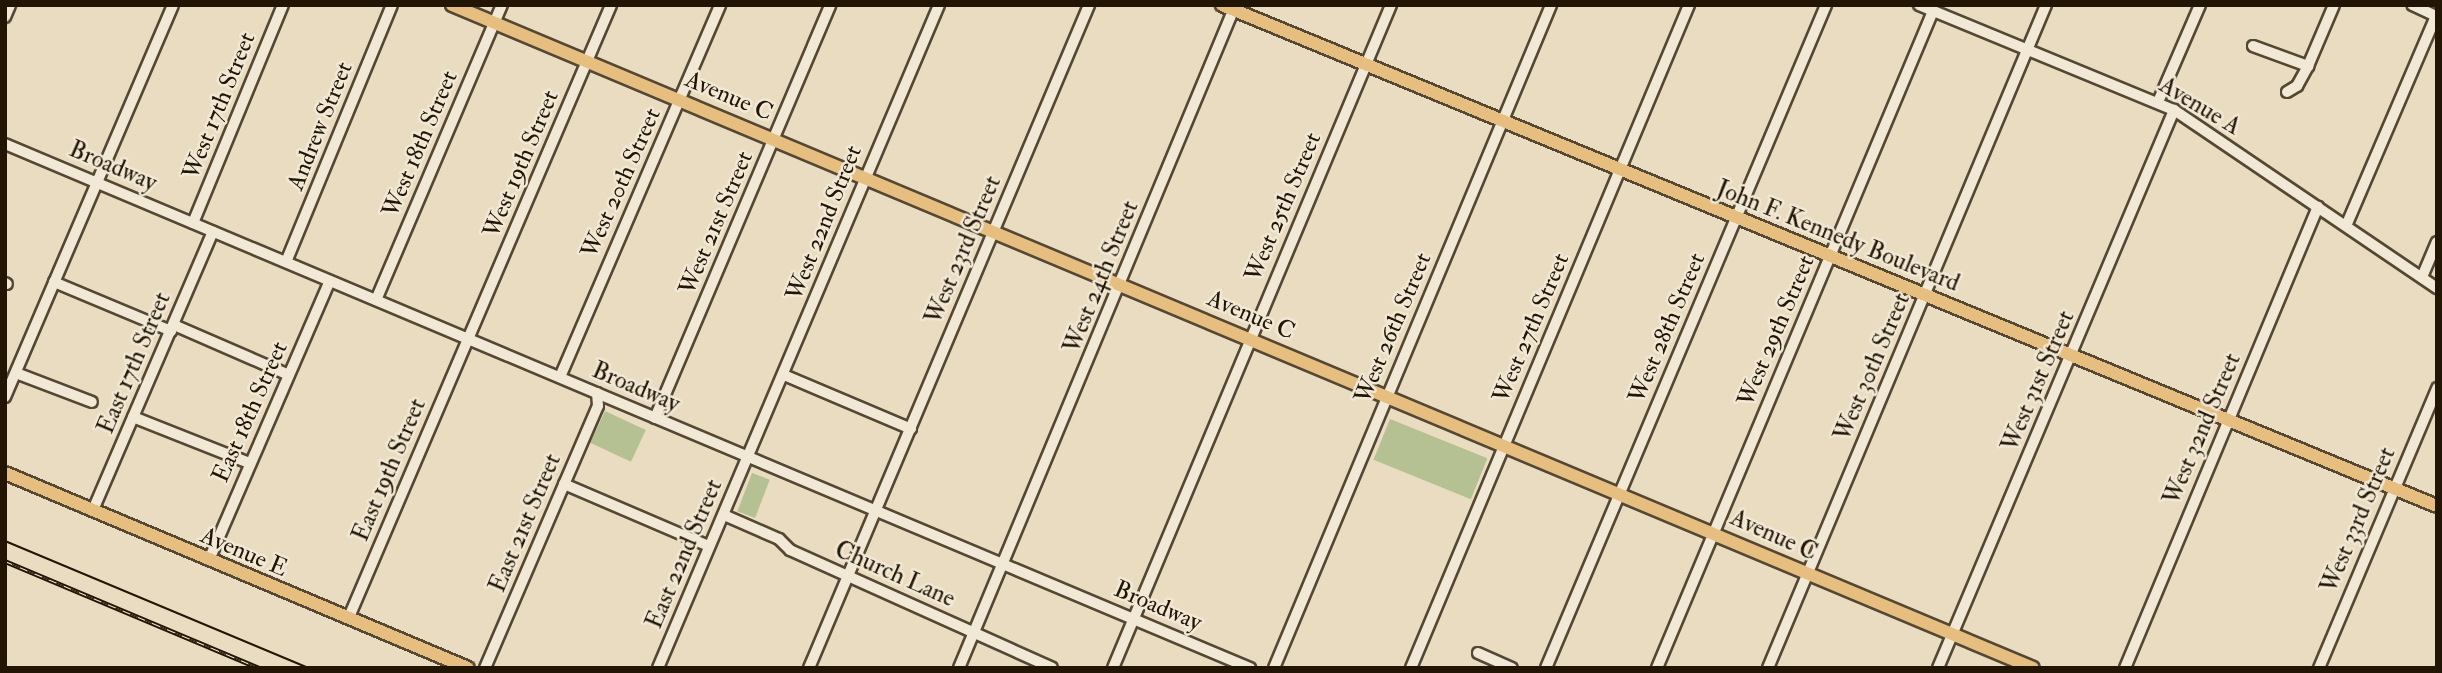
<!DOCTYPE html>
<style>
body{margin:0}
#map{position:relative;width:2442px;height:673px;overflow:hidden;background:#eadcc0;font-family:"IM FELL Double Pica",serif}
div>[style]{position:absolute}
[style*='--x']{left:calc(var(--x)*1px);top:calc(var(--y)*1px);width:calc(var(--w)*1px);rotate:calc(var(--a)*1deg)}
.green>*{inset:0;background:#b5c093;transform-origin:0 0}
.roads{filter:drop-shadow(2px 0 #544733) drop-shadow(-2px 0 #544733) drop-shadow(0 2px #544733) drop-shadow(0 -2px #544733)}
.minor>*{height:10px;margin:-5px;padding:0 5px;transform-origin:5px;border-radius:5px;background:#f1e8d6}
.major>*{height:12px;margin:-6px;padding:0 6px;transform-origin:6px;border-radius:6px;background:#e5be80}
.tram>*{height:2px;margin:-1px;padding:0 1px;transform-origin:1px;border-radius:1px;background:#221504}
.rail>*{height:5px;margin-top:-2.5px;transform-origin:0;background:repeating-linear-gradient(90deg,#f1e8d6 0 8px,#221504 0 16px);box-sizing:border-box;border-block:2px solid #221504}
span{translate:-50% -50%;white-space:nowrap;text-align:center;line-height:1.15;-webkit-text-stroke:5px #f1e8d6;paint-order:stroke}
.street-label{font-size:24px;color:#221504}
.frame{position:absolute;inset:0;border:7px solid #221504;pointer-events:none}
</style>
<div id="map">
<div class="green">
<i style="left:605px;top:411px;width:45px;height:35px;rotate:25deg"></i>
<i style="left:1390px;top:419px;width:105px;height:44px;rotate:22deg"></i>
<i style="left:752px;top:473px;width:19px;height:41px;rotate:21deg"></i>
</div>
<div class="roads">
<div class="minor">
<i style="--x:1919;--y:5;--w:276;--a:22.4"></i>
<i style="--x:2174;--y:110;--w:318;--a:34.1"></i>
<i style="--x:5;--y:17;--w:13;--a:-67"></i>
<i style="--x:2253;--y:46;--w:59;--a:20"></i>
<i style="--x:2287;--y:92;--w:12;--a:-31"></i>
<i style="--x:2297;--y:86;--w:23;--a:-61"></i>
<i style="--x:2308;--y:66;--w:66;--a:-66.9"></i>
<i style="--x:2158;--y:102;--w:106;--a:-66.6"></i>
<i style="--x:5;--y:144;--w:1351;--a:22.83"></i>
<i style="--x:193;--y:223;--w:236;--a:-67.6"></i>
<i style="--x:2346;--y:226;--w:228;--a:-66.8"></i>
<i style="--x:2436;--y:16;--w:26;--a:-155"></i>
<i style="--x:286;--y:262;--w:278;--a:-67.6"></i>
<i style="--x:2422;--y:277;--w:38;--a:-67"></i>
<i style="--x:54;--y:282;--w:127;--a:22.7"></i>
<i style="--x:5;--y:283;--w:2;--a:27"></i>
<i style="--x:376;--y:300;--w:321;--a:-66.9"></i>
<i style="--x:174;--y:325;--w:125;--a:23.5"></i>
<i style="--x:16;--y:373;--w:81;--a:20.9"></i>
<i style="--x:784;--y:375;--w:138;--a:23"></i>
<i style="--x:560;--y:377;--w:405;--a:-66.7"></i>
<i style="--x:5;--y:397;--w:426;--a:-66.8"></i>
<i style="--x:133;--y:417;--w:125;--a:21.6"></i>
<i style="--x:655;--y:418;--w:449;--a:-67"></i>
<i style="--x:564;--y:484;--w:158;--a:23.2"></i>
<i style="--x:93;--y:510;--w:303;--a:-66.7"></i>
<i style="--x:724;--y:515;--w:60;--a:23.6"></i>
<i style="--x:779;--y:539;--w:16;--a:45"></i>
<i style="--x:790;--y:550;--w:287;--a:24.2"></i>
<i style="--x:209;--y:560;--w:304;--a:-66.6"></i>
<i style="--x:349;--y:617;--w:666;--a:-66.82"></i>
<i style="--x:1478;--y:653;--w:37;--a:24"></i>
<i style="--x:485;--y:668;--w:285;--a:-66.7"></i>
<i style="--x:598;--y:406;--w:13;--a:-94"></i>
<i style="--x:658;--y:668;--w:720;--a:-67.03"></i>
<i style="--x:809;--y:668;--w:720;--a:-67.1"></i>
<i style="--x:959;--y:668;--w:717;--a:-67.37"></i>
<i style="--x:1113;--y:668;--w:719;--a:-67.25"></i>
<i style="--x:1274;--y:668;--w:719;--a:-67.32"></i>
<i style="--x:1411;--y:668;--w:719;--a:-67.25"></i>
<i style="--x:1546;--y:668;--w:720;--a:-67.1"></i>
<i style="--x:1657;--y:668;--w:713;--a:-67.21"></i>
<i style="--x:1768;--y:668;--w:719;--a:-67.25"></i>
<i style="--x:1938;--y:668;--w:606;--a:-67.07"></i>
<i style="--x:2125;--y:668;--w:500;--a:-67.3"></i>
<i style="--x:2319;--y:668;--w:304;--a:-67.1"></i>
</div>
<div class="major">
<i style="--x:452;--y:5;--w:1714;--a:22.75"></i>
<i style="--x:1222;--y:5;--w:1314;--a:22.41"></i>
<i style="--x:5;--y:473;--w:502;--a:22.84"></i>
</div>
</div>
<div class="tram">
<i style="--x:5;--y:541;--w:329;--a:22.7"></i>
</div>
<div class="rail">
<i style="--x:5;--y:561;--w:276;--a:22.8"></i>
</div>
<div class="street-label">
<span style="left:729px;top:96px;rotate:23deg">Avenue C</span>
<span style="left:219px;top:106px;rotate:-68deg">West 17th Street</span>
<span style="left:2200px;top:106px;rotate:31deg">Avenue A</span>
<span style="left:320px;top:126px;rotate:-68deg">Andrew Street</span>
<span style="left:420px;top:144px;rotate:-67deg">West 18th Street</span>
<span style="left:521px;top:164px;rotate:-67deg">West 19th Street</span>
<span style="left:113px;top:166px;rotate:23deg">Broadway</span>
<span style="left:621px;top:183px;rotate:-66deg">West 20th Street</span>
<span style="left:1283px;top:207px;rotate:-67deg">West 25th Street</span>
<span style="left:716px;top:223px;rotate:-67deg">West 21st Street</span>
<span style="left:824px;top:223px;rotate:-68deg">West 22nd Street</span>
<span style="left:1838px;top:236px;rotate:22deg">John F. Kennedy Boulevard</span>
<span style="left:963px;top:250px;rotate:-67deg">West 23rd Street</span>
<span style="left:1101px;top:277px;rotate:-68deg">West 24th Street</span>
<span style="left:1251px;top:315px;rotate:23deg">Avenue C</span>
<span style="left:1393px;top:328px;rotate:-67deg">West 26th Street</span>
<span style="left:1531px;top:328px;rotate:-67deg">West 27th Street</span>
<span style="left:1667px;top:328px;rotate:-67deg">West 28th Street</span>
<span style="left:1776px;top:331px;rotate:-67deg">West 29th Street</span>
<span style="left:134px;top:363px;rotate:-67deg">East 17th Street</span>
<span style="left:1872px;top:367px;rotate:-67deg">West 30th Street</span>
<span style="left:2038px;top:381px;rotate:-67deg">West 31st Street</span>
<span style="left:636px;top:387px;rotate:23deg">Broadway</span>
<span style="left:250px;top:412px;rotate:-66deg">East 18th Street</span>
<span style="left:2202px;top:429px;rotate:-67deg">West 32nd Street</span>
<span style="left:389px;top:470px;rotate:-67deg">East 19th Street</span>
<span style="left:2358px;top:520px;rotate:-67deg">West 33rd Street</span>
<span style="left:525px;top:523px;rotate:-67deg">East 21st Street</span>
<span style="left:1774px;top:535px;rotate:24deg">Avenue C</span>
<span style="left:244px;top:552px;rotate:23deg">Avenue E</span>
<span style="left:684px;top:554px;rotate:-67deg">East 22nd Street</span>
<span style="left:895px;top:574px;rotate:24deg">Church Lane</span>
<span style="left:1158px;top:606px;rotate:23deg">Broadway</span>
</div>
<div class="frame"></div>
</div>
